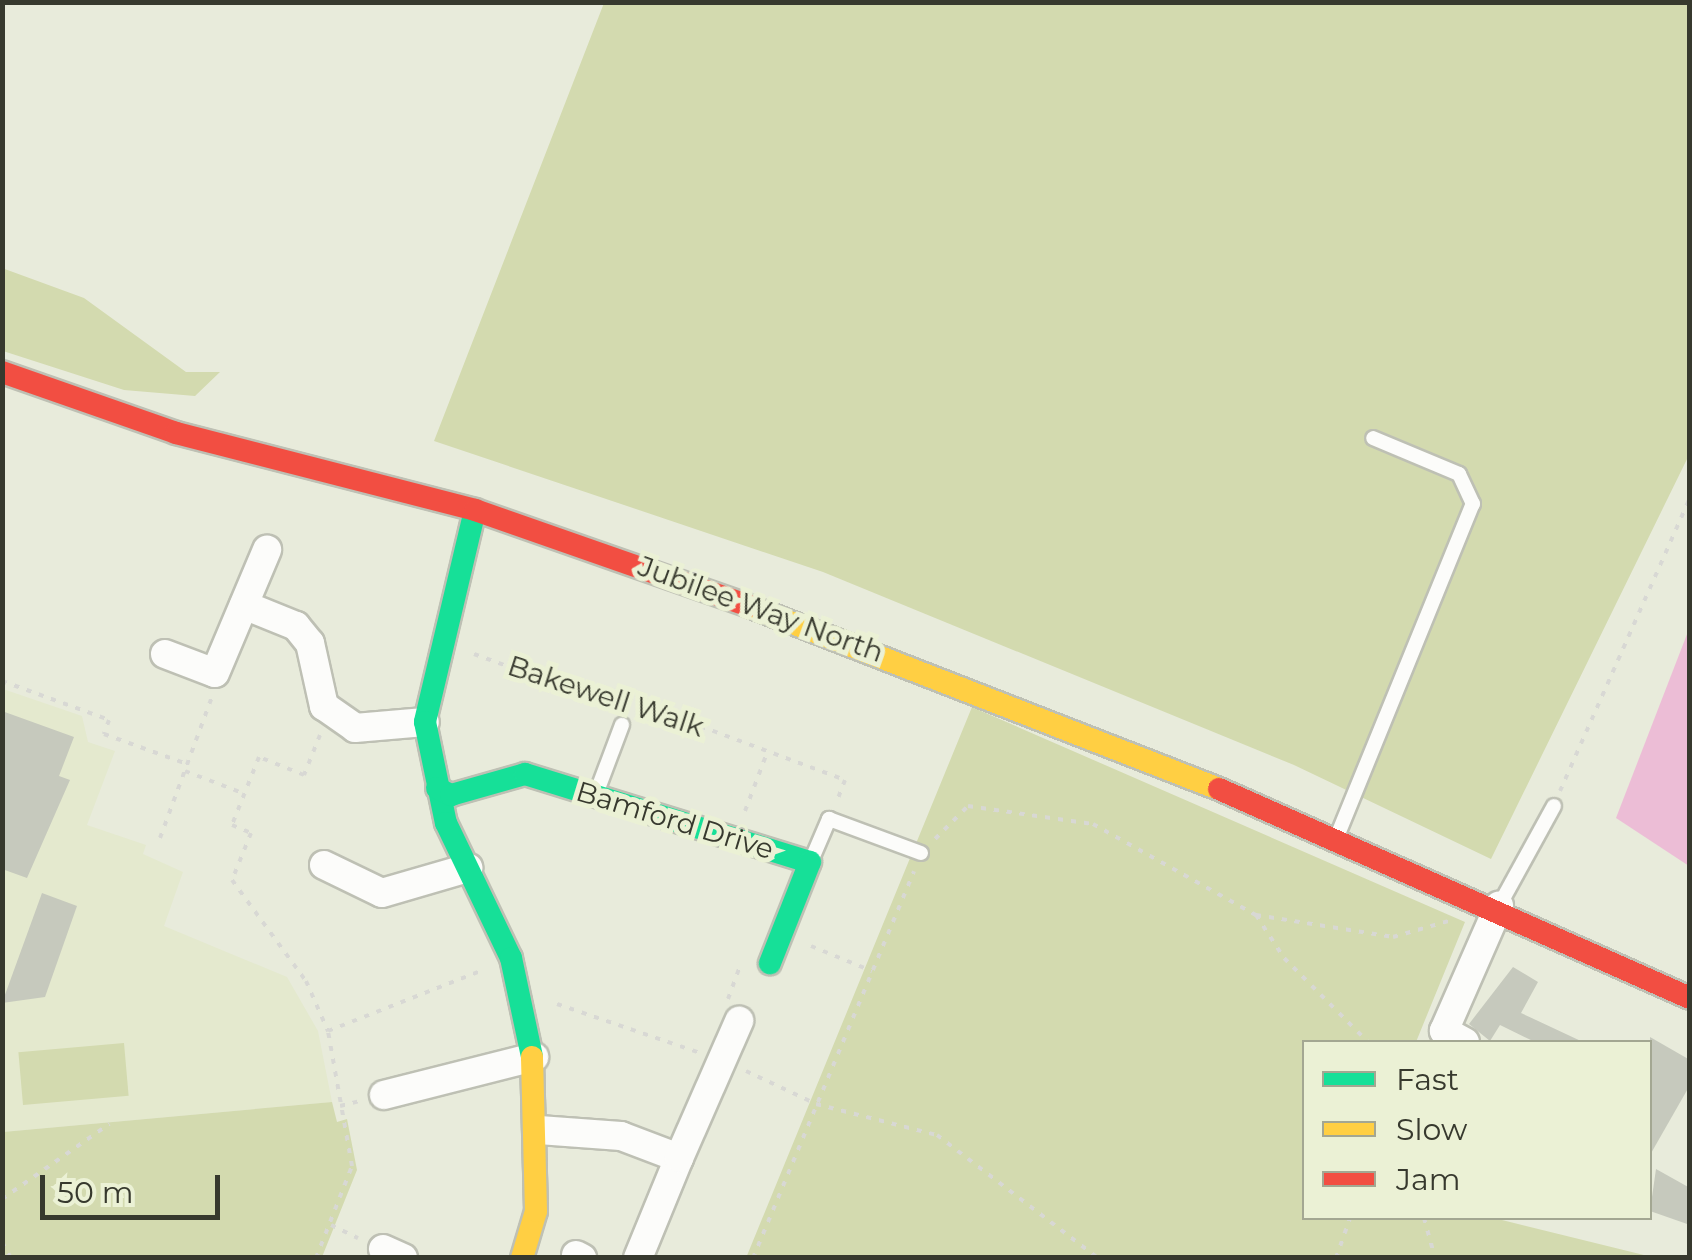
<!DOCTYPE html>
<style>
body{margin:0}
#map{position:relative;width:1692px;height:1260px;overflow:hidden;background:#e8ebdb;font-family:Montserrat,sans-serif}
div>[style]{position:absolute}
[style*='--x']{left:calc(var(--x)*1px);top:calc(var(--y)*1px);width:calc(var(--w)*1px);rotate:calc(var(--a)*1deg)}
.built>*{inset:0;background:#e4e9ce}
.green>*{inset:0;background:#d3daaf;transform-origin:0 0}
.water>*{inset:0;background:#ecbdd6}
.building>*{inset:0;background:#c6c9bd}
.path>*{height:4px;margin-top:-2px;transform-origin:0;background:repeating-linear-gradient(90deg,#d8d8d4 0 5px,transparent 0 13px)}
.roads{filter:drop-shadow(2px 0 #bec0b4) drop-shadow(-2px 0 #bec0b4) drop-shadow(0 2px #bec0b4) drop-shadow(0 -2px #bec0b4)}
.lane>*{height:14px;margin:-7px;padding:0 7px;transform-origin:7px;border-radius:7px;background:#fcfcfa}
.street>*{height:28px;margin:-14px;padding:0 14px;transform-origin:14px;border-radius:14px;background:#fcfcfa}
.fast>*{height:22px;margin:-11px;padding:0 11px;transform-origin:11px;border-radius:11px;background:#16e098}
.slow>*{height:22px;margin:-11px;padding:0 11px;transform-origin:11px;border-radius:11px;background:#ffcf43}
.jam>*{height:22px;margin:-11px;padding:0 11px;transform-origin:11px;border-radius:11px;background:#f24e42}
span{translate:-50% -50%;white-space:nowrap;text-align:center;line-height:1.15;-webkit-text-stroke:10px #ebf1d5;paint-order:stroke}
.street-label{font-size:28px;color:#37392e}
.frame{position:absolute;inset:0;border:5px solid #37392e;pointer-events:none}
.legend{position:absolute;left:1302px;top:1040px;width:350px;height:180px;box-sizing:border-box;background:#ebf1d5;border:2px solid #a3a792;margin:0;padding:12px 18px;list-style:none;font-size:30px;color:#37392e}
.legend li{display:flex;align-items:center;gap:20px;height:50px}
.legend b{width:50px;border:2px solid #a3a792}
.scale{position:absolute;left:40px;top:1175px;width:180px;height:45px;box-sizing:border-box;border:5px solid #37392e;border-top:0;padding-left:12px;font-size:30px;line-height:35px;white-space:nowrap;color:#37392e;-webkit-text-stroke:8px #ebf1d5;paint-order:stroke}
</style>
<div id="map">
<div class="built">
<i style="clip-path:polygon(3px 689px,82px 716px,88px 742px,115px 751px,87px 825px,146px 845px,143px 854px,183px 872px,164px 926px,287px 977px,318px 1031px,332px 1102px,3px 1132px)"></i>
</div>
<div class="green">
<i style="clip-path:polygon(604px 3px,1689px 3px,1689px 455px,1491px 859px,1294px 765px,823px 572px,434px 441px)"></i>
<i style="clip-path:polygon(2px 268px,84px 298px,186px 372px,220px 372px,195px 396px,124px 390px,3px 351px)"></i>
<i style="clip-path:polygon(972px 707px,1465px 922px,1416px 1042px,1304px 1042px,1304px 1218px,1494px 1218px,1652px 1257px,746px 1258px)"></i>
<i style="left:124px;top:1043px;width:53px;height:106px;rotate:85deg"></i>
<i style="clip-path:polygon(332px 1102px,337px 1122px,347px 1119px,357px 1170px,322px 1257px,3px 1257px,3px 1132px)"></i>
</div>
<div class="water">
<i style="clip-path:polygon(1689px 629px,1689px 866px,1616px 818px)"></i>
</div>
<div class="building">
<i style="clip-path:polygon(2px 711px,74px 737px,59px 776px,70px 780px,27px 878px,2px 869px)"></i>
<i style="clip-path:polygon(42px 893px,77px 906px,45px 997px,2px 1003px)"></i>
<i style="clip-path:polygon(1513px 967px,1538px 982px,1521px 1013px,1583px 1042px,1535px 1042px,1500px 1025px,1490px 1041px,1469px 1024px)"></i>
<i style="clip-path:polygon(1650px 1037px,1690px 1060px,1690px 1085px,1650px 1155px)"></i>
<i style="clip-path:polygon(1656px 1169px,1690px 1188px,1690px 1225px,1650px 1211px)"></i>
</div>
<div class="path">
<i style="--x:474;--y:654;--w:129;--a:20"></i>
<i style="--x:595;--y:698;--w:11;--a:-45"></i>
<i style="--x:603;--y:690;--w:258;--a:20.4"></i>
<i style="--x:845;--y:780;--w:22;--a:111"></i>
<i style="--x:2;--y:681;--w:114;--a:20"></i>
<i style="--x:109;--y:720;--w:15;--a:110"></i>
<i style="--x:104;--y:734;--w:88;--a:19.9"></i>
<i style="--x:320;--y:735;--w:43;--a:111.8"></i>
<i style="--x:304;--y:775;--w:48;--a:-158.2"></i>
<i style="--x:259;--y:757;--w:73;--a:111.7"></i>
<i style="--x:232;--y:825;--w:21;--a:23"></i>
<i style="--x:251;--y:833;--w:51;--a:112"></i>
<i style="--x:232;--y:880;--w:125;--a:53.8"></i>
<i style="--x:306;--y:981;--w:55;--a:66.3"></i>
<i style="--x:185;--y:771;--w:64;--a:21"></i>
<i style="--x:1560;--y:791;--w:321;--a:-66.1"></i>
<i style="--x:745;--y:811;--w:65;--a:-69.3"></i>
<i style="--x:160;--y:838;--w:150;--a:-69.8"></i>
<i style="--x:935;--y:839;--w:47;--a:-45"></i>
<i style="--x:968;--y:806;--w:126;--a:8.2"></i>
<i style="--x:1093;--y:824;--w:187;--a:29.2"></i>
<i style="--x:1256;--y:915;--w:51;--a:56.9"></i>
<i style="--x:1284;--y:958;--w:119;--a:45"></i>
<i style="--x:1256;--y:915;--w:139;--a:9.1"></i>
<i style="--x:1393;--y:937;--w:61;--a:-16.1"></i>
<i style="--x:811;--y:946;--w:66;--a:22.3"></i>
<i style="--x:728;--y:999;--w:35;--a:-70"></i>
<i style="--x:557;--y:1004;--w:151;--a:18.9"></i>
<i style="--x:746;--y:1071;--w:77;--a:25.2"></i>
<i style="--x:816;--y:1104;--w:125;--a:14.4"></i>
<i style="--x:937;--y:1135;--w:203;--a:37.4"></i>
<i style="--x:340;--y:1106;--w:21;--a:-14"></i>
<i style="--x:2;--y:1199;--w:131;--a:-35"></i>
<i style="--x:1424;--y:1218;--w:41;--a:74.6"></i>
<i style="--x:331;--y:1225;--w:30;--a:26"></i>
<i style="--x:2;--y:1242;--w:18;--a:61"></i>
<i style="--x:316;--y:1258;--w:99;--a:-68.6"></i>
<i style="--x:352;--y:1166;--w:137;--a:-100.1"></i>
<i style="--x:328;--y:1031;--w:167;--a:-21.5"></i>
<i style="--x:753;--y:1258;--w:419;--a:-67.4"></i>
<i style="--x:1336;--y:1258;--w:42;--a:-70.7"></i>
</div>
<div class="roads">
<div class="lane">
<i style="--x:596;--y:794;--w:74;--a:-69.4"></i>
<i style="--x:1338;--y:834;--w:357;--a:-67.8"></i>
<i style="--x:1473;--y:504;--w:33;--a:-115"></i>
<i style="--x:1459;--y:474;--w:93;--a:-157.3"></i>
<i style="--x:811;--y:861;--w:46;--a:-66.8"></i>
<i style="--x:829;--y:819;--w:98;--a:20.3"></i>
<i style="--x:1499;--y:906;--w:114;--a:-61.2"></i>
</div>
<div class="street">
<i style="--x:244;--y:605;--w:56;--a:22"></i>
<i style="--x:296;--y:626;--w:22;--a:51"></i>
<i style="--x:310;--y:643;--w:65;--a:77.5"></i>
<i style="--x:324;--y:706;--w:38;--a:35"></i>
<i style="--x:355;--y:728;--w:70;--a:-4.9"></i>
<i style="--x:165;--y:654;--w:53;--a:20.8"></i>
<i style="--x:215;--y:673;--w:134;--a:-67.1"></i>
<i style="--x:324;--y:865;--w:64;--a:25.8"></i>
<i style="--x:382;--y:893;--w:90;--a:-16.2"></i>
<i style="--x:1465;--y:1042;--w:24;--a:-152"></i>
<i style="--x:1444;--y:1031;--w:137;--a:-66.3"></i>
<i style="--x:384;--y:1095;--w:155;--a:-14.2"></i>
<i style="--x:539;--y:1130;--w:82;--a:4.2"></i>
<i style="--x:621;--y:1136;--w:62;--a:20.8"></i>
<i style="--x:679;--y:1158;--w:108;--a:112.3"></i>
<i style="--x:679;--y:1158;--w:150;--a:-66.3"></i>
<i style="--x:383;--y:1249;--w:22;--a:24"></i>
<i style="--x:576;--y:1255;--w:7;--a:27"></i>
</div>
<div class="fast">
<i style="--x:475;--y:510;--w:218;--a:103.3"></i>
<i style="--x:425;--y:722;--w:103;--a:78.3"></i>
<i style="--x:446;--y:823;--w:150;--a:64.3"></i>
<i style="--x:511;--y:958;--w:101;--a:78"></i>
<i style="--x:437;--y:788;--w:16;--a:27"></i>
<i style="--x:451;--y:795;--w:77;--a:-15.8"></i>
<i style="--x:525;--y:774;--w:298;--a:17.2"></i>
<i style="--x:810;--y:862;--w:109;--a:111.6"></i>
</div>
<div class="slow">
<i style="--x:749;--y:606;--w:504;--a:21.27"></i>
<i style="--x:522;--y:1258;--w:49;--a:-73.4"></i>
<i style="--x:536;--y:1211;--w:154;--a:-91.5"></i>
</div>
<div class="jam">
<i style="--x:2;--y:372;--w:184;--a:19.3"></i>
<i style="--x:176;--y:433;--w:309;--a:14.4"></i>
<i style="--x:475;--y:510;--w:290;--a:19.3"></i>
<i style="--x:1219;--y:789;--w:515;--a:23.93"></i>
</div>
</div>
<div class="street-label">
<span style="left:761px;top:609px;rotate:20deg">Jubilee Way North</span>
<span style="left:606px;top:696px;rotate:18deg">Bakewell Walk</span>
<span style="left:675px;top:820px;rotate:17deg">Bamford Drive</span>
</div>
<div class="frame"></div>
<ul class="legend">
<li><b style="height:12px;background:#16e098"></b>Fast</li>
<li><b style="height:12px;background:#ffcf43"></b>Slow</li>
<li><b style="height:12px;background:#f24e42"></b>Jam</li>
</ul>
<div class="scale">50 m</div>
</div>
